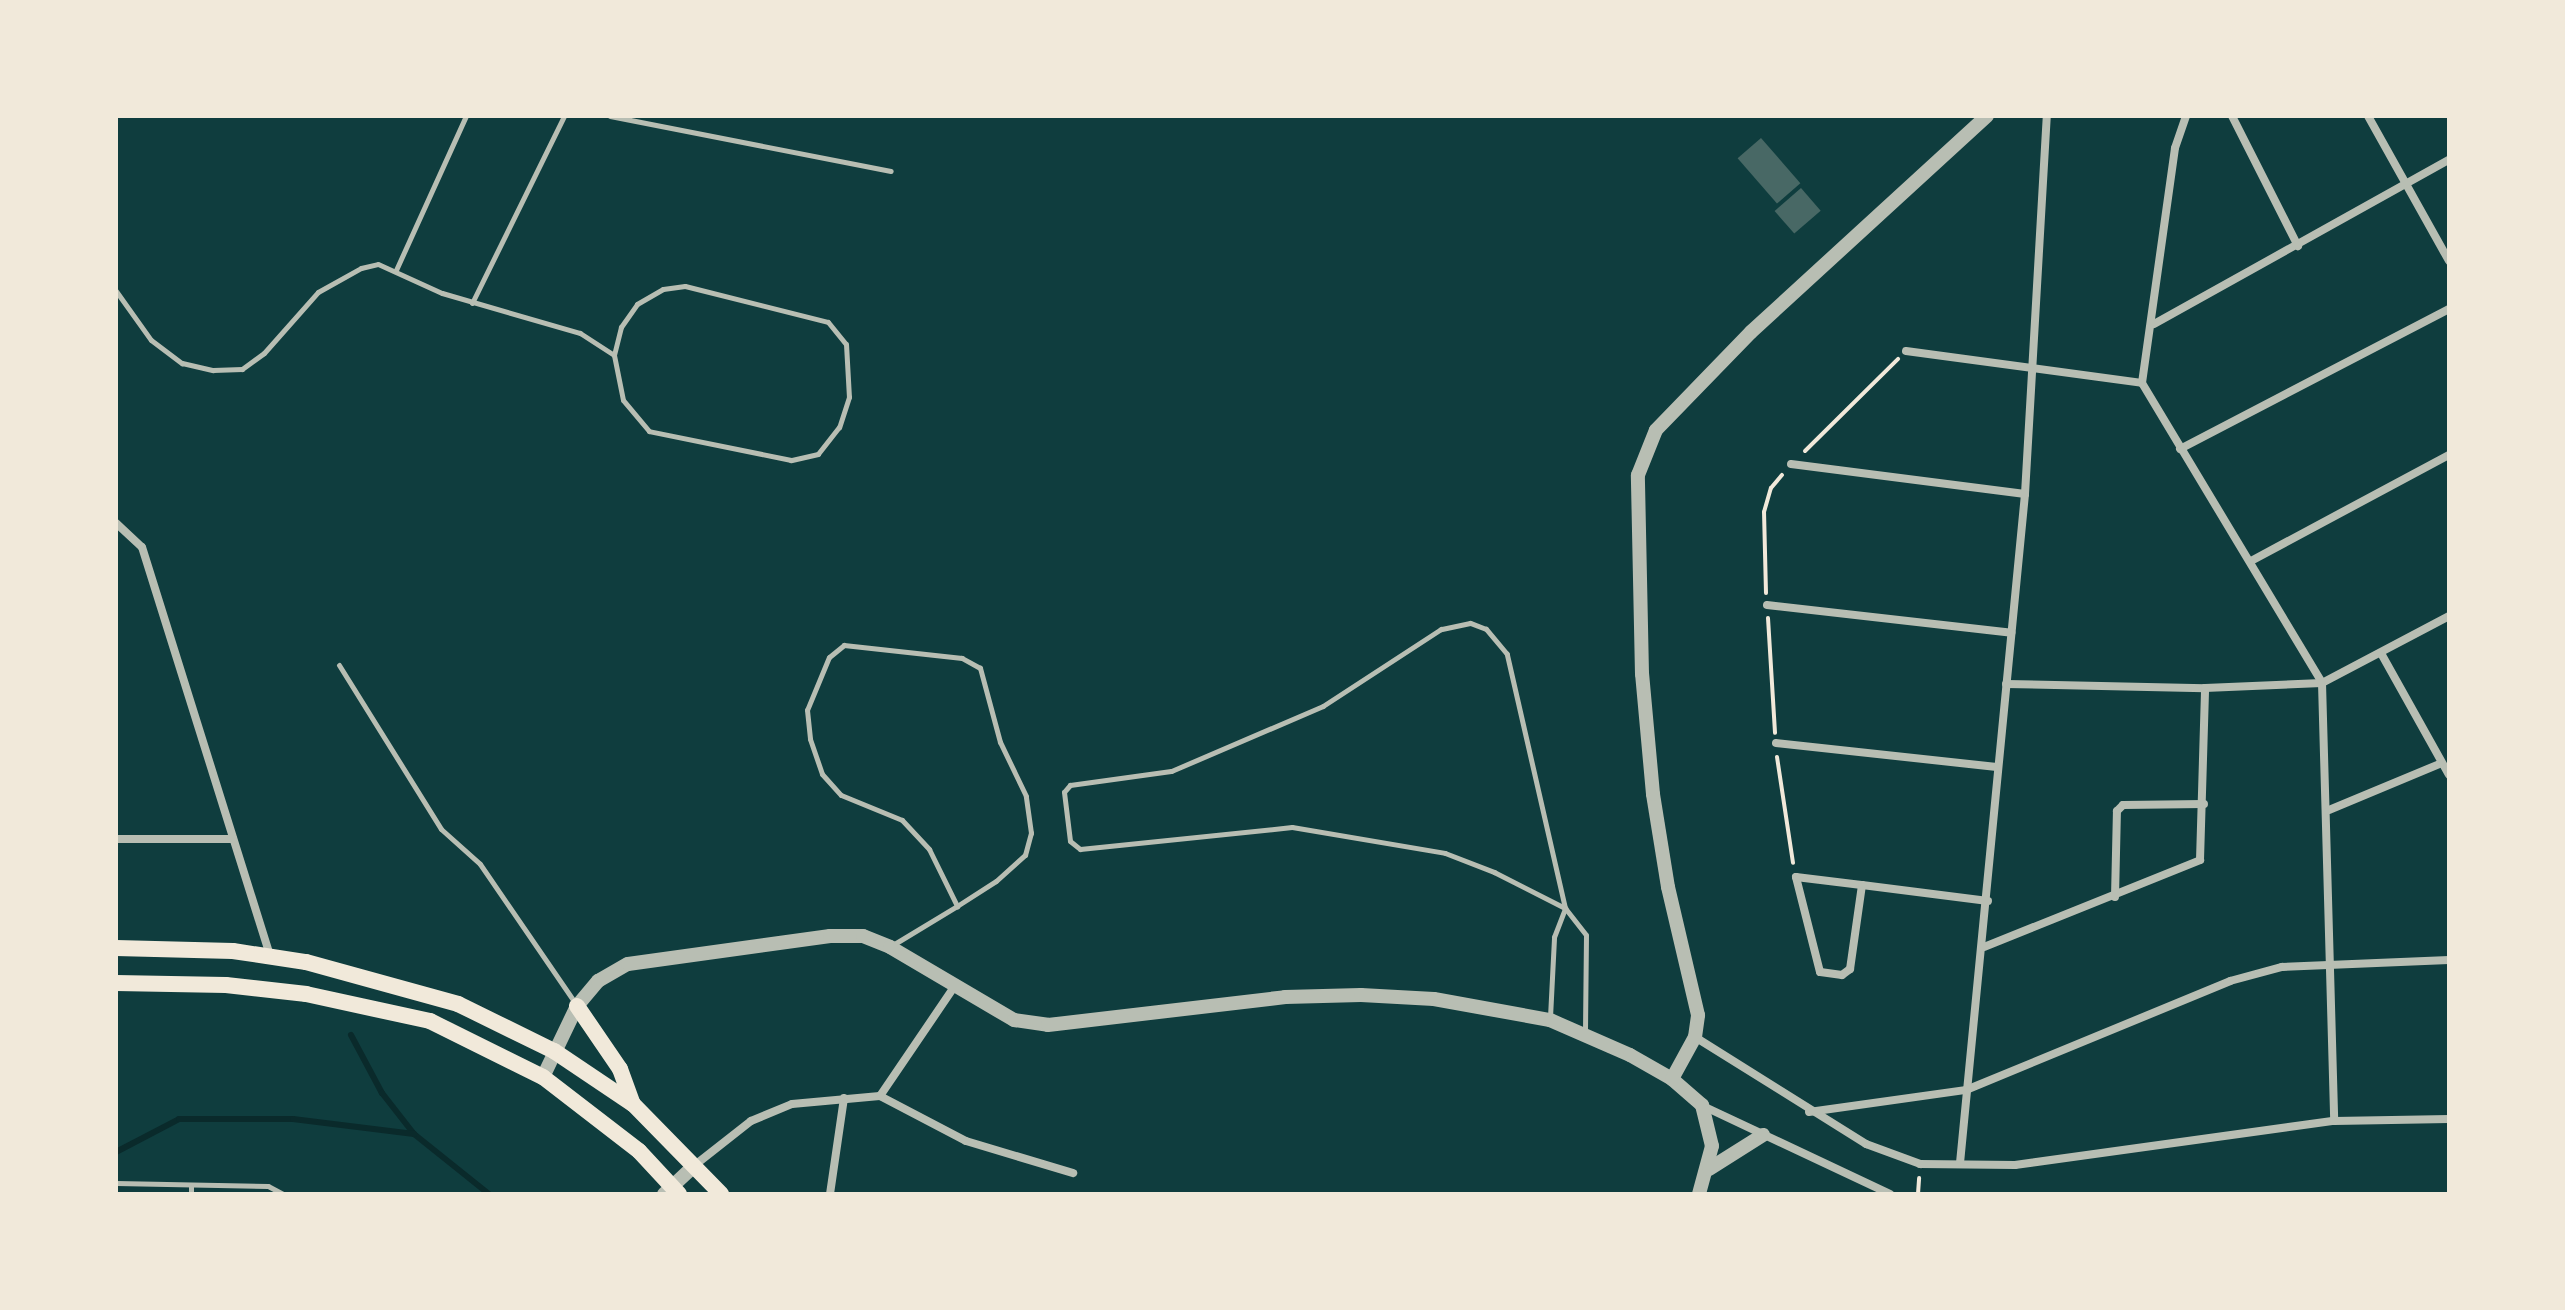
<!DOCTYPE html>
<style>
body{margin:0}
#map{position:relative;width:2565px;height:1310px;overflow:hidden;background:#0f3d3e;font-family:"Open Sans",sans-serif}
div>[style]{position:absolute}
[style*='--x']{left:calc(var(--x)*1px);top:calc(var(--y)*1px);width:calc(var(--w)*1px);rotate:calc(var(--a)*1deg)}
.stream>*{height:6px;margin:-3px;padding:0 3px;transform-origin:3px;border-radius:3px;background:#0a2a2b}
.building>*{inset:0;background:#486865;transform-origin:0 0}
.path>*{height:4px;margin:-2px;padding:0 2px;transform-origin:2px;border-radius:2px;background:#f1e9da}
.service>*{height:5px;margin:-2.5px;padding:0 2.5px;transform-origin:2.5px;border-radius:2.5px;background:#b8beb3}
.minor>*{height:8px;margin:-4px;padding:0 4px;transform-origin:4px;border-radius:4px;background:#b8beb3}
.tertiary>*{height:14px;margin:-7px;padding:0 7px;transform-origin:7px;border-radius:7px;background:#b8beb3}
.secondary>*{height:16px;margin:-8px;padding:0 8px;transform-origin:8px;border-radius:8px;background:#f1e9da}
span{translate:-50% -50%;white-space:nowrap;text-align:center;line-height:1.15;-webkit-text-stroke:8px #f1e9da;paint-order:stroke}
.frame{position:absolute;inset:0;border:118px solid #f1e9da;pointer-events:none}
</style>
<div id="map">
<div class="stream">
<i style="--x:351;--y:1035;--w:66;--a:61.9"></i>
<i style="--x:382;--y:1093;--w:52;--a:52"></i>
<i style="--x:414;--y:1134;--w:96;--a:38.7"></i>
<i style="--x:116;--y:1152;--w:71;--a:-27.6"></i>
<i style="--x:179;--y:1119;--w:114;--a:0"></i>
<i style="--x:293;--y:1119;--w:122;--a:7.1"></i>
</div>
<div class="building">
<i style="left:1761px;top:138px;width:60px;height:31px;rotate:49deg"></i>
<i style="left:1801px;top:188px;width:30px;height:35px;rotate:49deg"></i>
</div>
<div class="path">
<i style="--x:1805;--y:451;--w:131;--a:-44.7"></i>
<i style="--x:1766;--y:593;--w:81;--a:-91.4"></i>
<i style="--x:1764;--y:512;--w:25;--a:-74"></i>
<i style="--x:1771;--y:488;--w:17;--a:-50"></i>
<i style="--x:1768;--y:618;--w:115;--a:86.5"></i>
<i style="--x:1777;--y:757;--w:107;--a:81.4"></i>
<i style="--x:1918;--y:1194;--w:16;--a:-86"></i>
</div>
<div class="service">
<i style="--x:610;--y:116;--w:286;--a:11.1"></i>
<i style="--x:396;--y:270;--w:169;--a:-65.6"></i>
<i style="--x:685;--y:286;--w:147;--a:14.1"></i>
<i style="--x:828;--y:322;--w:28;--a:51"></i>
<i style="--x:846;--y:344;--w:53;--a:86.8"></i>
<i style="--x:849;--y:397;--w:32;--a:108"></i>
<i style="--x:839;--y:427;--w:34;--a:128"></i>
<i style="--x:818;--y:454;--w:28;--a:167"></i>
<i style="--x:791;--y:460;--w:145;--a:-168.5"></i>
<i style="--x:649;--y:431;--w:40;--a:-130"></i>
<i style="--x:623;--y:400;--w:46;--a:-101.3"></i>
<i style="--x:614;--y:355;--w:29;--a:-76"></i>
<i style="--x:621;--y:327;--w:28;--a:-55"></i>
<i style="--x:637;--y:304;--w:30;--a:-30"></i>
<i style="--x:663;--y:289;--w:22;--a:-8"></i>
<i style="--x:116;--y:291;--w:60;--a:54.5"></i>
<i style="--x:151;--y:340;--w:39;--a:37"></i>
<i style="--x:182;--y:363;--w:32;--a:13"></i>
<i style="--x:213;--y:370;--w:29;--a:-2"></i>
<i style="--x:242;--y:369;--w:27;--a:-36"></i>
<i style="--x:264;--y:353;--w:81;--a:-48.5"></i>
<i style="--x:318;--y:292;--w:49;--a:-29.2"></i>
<i style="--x:361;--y:268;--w:17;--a:-13"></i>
<i style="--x:378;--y:264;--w:70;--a:24.4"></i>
<i style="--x:442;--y:293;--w:144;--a:16.2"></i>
<i style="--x:580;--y:333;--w:40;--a:32.9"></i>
<i style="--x:472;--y:303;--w:208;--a:-63.8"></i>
<i style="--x:339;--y:665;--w:193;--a:58.1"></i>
<i style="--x:441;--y:829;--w:52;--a:41.9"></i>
<i style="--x:480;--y:864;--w:170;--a:55.6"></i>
<i style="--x:891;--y:946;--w:77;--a:-31.2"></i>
<i style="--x:957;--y:906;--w:46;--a:-32.7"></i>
<i style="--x:996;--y:881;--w:39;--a:-42"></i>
<i style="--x:1025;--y:855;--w:23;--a:-75"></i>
<i style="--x:1031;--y:833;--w:37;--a:-98"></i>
<i style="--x:1026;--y:796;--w:60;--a:-115.7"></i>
<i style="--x:1000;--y:742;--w:77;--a:-105.1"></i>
<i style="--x:980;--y:668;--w:21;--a:-151"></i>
<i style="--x:962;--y:658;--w:119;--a:-173.7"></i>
<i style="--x:844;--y:645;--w:19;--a:141"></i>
<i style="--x:829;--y:657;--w:57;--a:112.5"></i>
<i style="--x:807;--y:710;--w:29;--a:84"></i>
<i style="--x:810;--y:739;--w:37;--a:71"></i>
<i style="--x:822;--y:774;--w:28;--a:48"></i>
<i style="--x:841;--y:795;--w:66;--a:22.3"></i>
<i style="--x:902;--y:820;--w:40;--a:47"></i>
<i style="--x:929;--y:849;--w:64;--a:63.8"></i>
<i style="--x:1550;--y:1017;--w:80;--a:-87.1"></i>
<i style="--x:1554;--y:937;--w:31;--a:-69"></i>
<i style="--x:1565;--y:908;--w:261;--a:-102.9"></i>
<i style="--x:1507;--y:654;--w:33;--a:-130"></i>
<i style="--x:1486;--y:629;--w:17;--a:-159"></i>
<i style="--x:1470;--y:623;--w:30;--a:168"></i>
<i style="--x:1441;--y:629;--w:141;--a:146.9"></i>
<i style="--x:1323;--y:706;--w:165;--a:156.8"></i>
<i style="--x:1171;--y:771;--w:102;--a:172.1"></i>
<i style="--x:1070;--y:785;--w:9;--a:131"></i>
<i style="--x:1064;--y:792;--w:49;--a:83"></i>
<i style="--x:1070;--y:841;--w:13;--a:39"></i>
<i style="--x:1080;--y:849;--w:213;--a:-5.9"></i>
<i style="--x:1292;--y:827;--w:155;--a:9.6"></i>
<i style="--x:1445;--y:853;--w:53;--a:21.2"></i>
<i style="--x:1494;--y:872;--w:80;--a:26.9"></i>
<i style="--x:1565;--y:908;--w:34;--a:52"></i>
<i style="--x:1586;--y:935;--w:97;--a:90.6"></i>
<i style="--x:116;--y:1183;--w:152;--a:1.1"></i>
<i style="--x:268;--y:1186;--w:17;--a:28"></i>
<i style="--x:191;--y:1185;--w:9;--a:90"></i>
</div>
<div class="minor">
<i style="--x:2232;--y:116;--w:146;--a:63.1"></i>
<i style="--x:2368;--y:116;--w:166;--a:60.8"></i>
<i style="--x:2154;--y:324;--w:338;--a:-29.1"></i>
<i style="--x:1906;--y:351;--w:238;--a:7.7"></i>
<i style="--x:2142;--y:383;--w:350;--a:59"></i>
<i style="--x:2322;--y:683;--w:438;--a:88.4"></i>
<i style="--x:2142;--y:383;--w:237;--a:-82"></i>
<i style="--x:2175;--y:148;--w:34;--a:-71"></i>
<i style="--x:2180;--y:449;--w:303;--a:-27.5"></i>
<i style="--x:1791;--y:464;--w:236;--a:7.3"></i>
<i style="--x:116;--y:523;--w:35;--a:43"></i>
<i style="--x:142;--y:547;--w:429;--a:72.6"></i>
<i style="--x:2251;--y:561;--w:225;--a:-28.2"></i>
<i style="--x:1767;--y:605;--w:246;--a:6.5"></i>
<i style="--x:2382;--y:655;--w:137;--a:60.8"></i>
<i style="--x:2006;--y:684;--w:199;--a:1.2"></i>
<i style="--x:2205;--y:688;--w:117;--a:-2.4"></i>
<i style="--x:2322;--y:683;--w:144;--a:-27.8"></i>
<i style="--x:1776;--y:743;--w:222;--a:6.2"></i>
<i style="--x:2329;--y:810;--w:122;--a:-22.6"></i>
<i style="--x:116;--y:839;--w:117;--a:0"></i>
<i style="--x:1862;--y:885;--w:85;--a:98.1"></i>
<i style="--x:1850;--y:969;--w:10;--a:143"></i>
<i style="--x:1842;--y:975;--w:22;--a:-172"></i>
<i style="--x:1820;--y:972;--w:98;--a:-104.2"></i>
<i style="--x:1796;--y:877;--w:66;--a:6.9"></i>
<i style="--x:1862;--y:885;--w:127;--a:7.2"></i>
<i style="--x:2115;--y:897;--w:86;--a:-88.7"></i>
<i style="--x:2117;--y:811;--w:8;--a:-45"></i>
<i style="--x:2123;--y:805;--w:81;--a:-0.7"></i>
<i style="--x:1984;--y:947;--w:233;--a:-21.9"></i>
<i style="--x:2200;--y:860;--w:172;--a:-88.3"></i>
<i style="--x:1695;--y:1037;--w:202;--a:32"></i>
<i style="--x:1866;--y:1144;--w:58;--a:20.3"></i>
<i style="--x:1920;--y:1164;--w:95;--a:0.6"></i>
<i style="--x:2015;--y:1165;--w:322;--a:-7.9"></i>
<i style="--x:2334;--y:1121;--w:115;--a:-1"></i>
<i style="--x:880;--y:1096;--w:132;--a:-55.8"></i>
<i style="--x:1703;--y:1106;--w:207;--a:25.2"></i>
<i style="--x:1809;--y:1112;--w:159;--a:-8"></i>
<i style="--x:1966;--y:1090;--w:286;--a:-22.4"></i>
<i style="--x:2230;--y:981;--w:54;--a:-15.1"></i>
<i style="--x:2282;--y:967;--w:167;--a:-2.4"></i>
<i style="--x:1960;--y:1163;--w:672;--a:-84.45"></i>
<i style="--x:2025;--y:494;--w:379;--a:-86.7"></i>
<i style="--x:695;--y:1165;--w:71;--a:-38.2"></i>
<i style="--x:751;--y:1121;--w:44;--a:-22.5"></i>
<i style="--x:792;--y:1104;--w:88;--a:-5.2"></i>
<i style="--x:880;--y:1096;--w:97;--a:27.6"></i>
<i style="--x:966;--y:1141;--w:112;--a:16.7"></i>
<i style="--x:830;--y:1194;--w:97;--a:-81.7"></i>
</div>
<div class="tertiary">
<i style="--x:543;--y:1077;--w:79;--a:-64.4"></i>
<i style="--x:577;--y:1006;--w:33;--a:-50"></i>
<i style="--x:598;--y:981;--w:34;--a:-30"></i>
<i style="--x:628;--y:964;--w:204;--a:-7.9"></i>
<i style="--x:830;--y:936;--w:33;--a:0"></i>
<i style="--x:863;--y:936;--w:29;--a:22"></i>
<i style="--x:890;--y:947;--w:144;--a:30.5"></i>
<i style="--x:1014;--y:1020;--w:34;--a:8"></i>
<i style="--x:1048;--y:1025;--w:239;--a:-6.7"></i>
<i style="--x:1285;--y:997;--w:76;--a:-1.5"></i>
<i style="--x:1361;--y:995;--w:73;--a:3.1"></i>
<i style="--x:1434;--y:999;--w:118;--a:10.3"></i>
<i style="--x:1550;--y:1020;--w:87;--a:23.6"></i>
<i style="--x:1630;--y:1055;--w:48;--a:29.7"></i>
<i style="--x:1672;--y:1079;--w:40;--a:41"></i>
<i style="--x:1702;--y:1105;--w:42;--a:76.3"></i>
<i style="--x:1712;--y:1146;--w:50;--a:105.2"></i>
<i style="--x:1672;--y:1079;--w:48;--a:-61.3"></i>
<i style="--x:1695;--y:1037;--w:22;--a:-82"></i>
<i style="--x:1698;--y:1015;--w:131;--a:-103.2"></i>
<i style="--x:1668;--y:887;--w:94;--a:-99.2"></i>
<i style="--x:1653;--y:794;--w:121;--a:-95.2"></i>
<i style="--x:1642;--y:674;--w:199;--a:-91.2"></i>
<i style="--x:1638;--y:475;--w:48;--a:-68.2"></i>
<i style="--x:1656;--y:430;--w:136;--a:-45.9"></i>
<i style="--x:1751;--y:332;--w:320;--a:-42.5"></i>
<i style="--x:1709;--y:1169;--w:64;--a:-32.2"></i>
<i style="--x:664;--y:1194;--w:42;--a:-43.1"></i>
</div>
<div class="secondary">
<i style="--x:116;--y:948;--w:117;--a:1.5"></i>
<i style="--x:233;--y:951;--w:74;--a:8.6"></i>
<i style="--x:306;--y:962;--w:158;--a:15.4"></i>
<i style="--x:458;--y:1004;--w:107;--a:26.1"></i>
<i style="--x:554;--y:1051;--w:95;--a:33.9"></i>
<i style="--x:633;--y:1104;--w:126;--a:45.6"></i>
<i style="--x:116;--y:983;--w:110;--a:1"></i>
<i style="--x:226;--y:985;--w:81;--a:6.4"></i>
<i style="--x:306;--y:994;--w:127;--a:12.3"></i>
<i style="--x:430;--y:1021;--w:126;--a:26.4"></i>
<i style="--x:543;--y:1077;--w:121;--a:37.6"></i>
<i style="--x:639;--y:1151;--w:59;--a:47.1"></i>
<i style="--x:577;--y:1006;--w:76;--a:55.7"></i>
<i style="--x:620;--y:1069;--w:37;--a:70"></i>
</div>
<div class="frame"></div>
</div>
